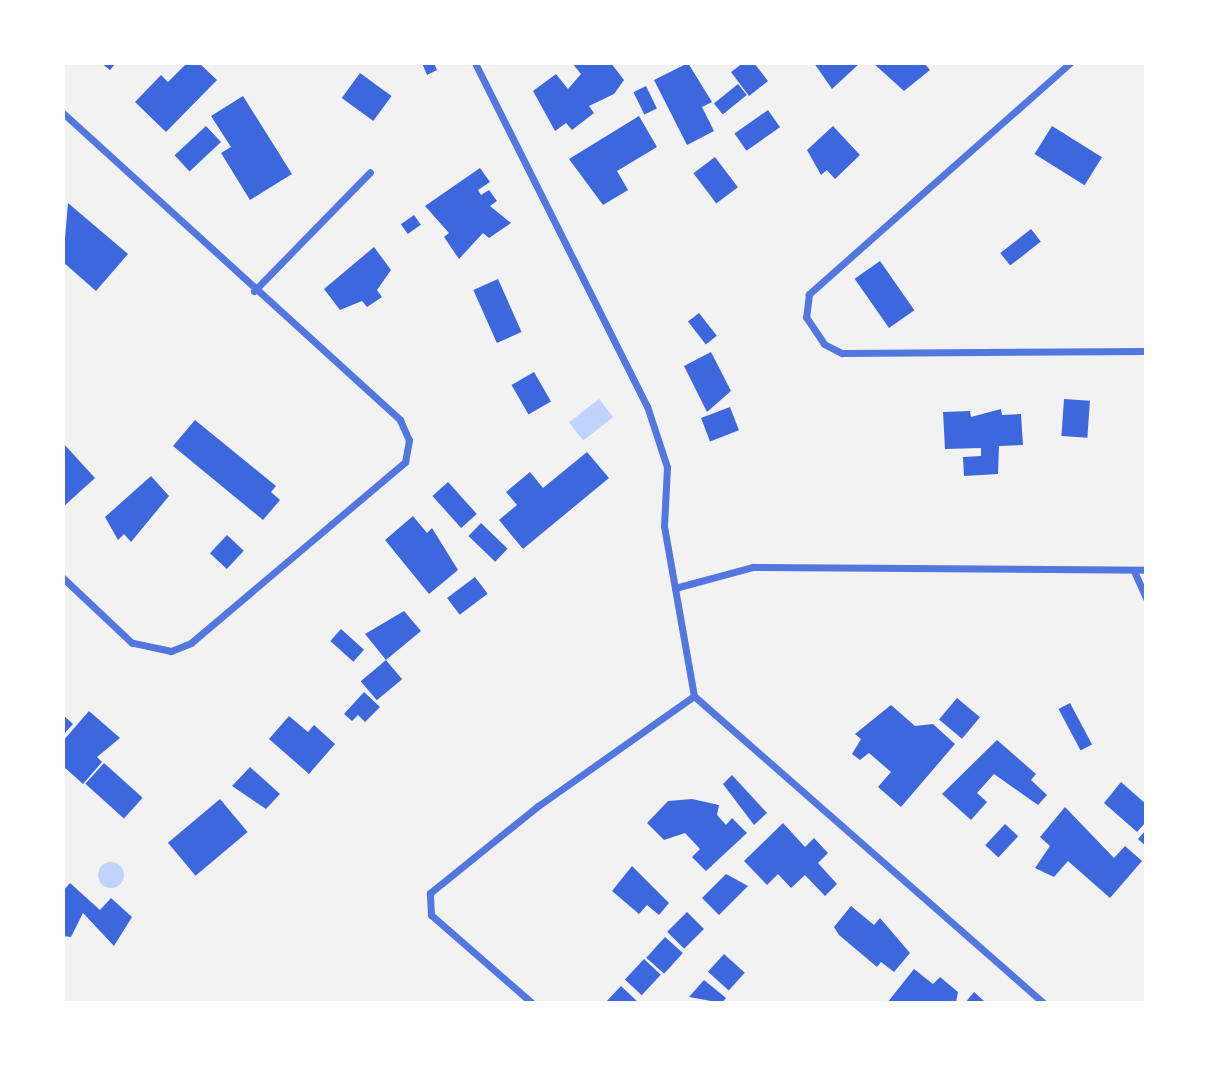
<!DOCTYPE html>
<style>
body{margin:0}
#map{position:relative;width:1209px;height:1066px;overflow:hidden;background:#f2f2f2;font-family:"Roboto Condensed",sans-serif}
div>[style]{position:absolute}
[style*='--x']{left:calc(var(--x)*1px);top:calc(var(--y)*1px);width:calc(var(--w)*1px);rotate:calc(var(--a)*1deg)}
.water>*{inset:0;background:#bfd3fe;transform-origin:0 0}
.round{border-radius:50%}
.building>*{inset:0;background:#3d67dc;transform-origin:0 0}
.minor>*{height:7px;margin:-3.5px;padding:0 3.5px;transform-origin:3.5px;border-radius:3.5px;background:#5277de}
span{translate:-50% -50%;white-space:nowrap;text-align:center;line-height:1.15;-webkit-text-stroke:6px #fff;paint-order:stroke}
.frame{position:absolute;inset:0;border:65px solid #fff;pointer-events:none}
</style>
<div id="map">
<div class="water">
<i style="left:599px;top:399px;width:23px;height:38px;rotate:52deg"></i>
<i class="round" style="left:98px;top:862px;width:26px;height:26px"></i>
</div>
<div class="building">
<i style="clip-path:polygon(101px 63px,116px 63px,110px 70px)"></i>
<i style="clip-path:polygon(187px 63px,199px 63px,217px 80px,166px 132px,135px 102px,161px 75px,168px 82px)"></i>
<i style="clip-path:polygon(422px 63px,434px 63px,437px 70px,427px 75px)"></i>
<i style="clip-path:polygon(572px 63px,611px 63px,624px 80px,614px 94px,589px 106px,594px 113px,572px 130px,566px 123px,555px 131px,533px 91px,556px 74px,568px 89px,581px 74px)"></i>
<i style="clip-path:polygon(688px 63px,712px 102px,702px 107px,714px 131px,687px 145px,654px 80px)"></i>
<i style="clip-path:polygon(743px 63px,754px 63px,768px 81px,749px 96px,731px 72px)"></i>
<i style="clip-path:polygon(814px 63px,860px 63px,832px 89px)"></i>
<i style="clip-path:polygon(873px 63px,924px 63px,930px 70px,904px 91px)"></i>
<i style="left:360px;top:73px;width:39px;height:31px;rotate:36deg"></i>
<i style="left:738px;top:84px;width:14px;height:31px;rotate:51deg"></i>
<i style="left:646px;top:86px;width:25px;height:14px;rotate:64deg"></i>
<i style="clip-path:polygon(243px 96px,292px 174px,250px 200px,221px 153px,231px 147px,211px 116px)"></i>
<i style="left:768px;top:110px;width:21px;height:41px;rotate:55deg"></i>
<i style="clip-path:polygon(639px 116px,657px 147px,617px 171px,628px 190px,603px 205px,569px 159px)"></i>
<i style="left:206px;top:126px;width:22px;height:43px;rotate:47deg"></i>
<i style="clip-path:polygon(833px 126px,860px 155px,835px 179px,827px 170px,821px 175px,807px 150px)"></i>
<i style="left:1052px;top:126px;width:59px;height:33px;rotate:32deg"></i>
<i style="left:715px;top:157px;width:38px;height:27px;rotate:53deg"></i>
<i style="clip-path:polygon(480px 168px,490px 182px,478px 190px,481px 195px,489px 190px,497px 201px,490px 206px,511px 223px,489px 238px,483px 233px,459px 259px,444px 237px,449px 233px,425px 206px)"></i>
<i style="clip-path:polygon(68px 203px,128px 254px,96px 291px,63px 262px)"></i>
<i style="left:414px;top:215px;width:12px;height:16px;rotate:55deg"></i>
<i style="left:1031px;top:229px;width:16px;height:39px;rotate:52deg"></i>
<i style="clip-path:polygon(374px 247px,391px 270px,377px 290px,382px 297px,367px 307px,362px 301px,340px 310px,324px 289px)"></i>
<i style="left:880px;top:261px;width:60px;height:31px;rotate:55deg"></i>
<i style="left:498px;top:279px;width:58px;height:27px;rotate:66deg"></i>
<i style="left:699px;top:313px;width:29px;height:14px;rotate:52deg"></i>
<i style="clip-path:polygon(711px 352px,731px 391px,707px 412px,684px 366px)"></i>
<i style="left:534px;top:372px;width:34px;height:26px;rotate:60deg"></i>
<i style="left:1064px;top:399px;width:26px;height:37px;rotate:4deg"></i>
<i style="left:730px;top:407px;width:25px;height:31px;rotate:69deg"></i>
<i style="clip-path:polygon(1001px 409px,1002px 415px,1021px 414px,1023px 445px,999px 446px,998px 474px,964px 476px,963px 457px,981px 456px,981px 448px,945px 449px,943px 412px,970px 411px,971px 417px)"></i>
<i style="clip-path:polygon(195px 420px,276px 486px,271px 492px,280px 500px,263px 520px,173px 446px)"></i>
<i style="clip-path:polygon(63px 443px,95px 478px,63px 507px)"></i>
<i style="clip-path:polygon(587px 452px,609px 478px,523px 549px,499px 520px,517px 505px,506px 492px,530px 472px,543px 488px)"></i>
<i style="clip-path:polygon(151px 476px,169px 496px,131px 542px,124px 534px,118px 540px,105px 517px)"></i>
<i style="left:448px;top:482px;width:43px;height:21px;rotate:48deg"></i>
<i style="clip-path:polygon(413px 516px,427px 533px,432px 528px,458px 570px,429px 594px,385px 540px)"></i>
<i style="left:481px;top:523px;width:37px;height:18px;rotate:44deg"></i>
<i style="left:227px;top:535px;width:23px;height:25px;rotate:43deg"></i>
<i style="left:475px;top:577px;width:21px;height:35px;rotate:53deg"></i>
<i style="clip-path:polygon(404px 611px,421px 631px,386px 660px,365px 634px)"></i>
<i style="left:341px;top:629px;width:31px;height:16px;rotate:42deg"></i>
<i style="left:386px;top:660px;width:25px;height:33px;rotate:50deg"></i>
<i style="clip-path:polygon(364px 692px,380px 707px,365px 722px,358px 715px,352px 721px,344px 714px)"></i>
<i style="left:957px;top:698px;width:30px;height:28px;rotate:40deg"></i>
<i style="left:1070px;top:703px;width:47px;height:13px;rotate:62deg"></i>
<i style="clip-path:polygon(891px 705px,915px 726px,933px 724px,955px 744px,901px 807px,878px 787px,891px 772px,869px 753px,860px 760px,852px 754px,861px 739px,855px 734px)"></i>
<i style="clip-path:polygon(89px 711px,120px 738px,97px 757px,102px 762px,83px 784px,63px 766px,63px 741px)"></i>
<i style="clip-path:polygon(63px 715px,73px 724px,63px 735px)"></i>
<i style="clip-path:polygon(289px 716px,308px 732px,314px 725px,335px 744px,309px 774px,269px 739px)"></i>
<i style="clip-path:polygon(997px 740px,1036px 774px,1031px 780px,1047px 795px,1038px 805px,994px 774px,977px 793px,987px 802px,971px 820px,942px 794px)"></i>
<i style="left:104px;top:763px;width:52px;height:28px;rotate:42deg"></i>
<i style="clip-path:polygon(250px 767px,280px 794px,266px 809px,232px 786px)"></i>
<i style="clip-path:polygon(732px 775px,767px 813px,754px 825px,723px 784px)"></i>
<i style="clip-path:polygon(1121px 782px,1146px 804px,1146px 822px,1137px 832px,1104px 803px)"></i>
<i style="left:220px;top:799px;width:43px;height:68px;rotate:50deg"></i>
<i style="clip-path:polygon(692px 799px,719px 805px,717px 815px,726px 825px,732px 818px,747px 833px,706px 871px,692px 857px,700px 849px,685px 833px,664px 840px,647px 823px,668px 801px)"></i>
<i style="clip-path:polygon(1065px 807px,1114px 858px,1125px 846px,1142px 861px,1110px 898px,1068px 861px,1054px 877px,1035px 868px,1050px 846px,1040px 837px)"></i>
<i style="clip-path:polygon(783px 823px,805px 847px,814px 838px,828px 853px,818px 863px,837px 884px,825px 896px,805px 875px,791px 888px,778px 874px,767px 885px,744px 861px)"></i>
<i style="left:1005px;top:824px;width:18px;height:29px;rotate:43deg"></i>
<i style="clip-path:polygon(1146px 830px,1146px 846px,1138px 839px)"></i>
<i style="clip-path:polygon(632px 866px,669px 903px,659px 915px,647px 905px,639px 914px,612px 891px)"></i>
<i style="clip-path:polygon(726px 874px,748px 886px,719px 915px,702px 898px)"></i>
<i style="clip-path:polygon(70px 883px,100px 910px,111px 898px,132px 917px,114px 946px,83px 913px,71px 937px,63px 936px,63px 891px)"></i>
<i style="clip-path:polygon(851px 906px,874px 925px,880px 918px,910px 953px,894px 972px,881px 962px,877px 967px,839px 935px,834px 927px)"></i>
<i style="left:687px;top:912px;width:24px;height:28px;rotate:45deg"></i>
<i style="left:665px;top:937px;width:24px;height:28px;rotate:42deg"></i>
<i style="left:724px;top:954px;width:28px;height:24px;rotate:42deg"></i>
<i style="left:644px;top:959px;width:23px;height:28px;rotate:43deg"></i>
<i style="clip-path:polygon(914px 969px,933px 984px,940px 977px,958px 992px,956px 1003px,887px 1003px)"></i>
<i style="clip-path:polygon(704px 980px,726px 998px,722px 1003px,689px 997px)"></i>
<i style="clip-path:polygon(621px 986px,639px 1003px,605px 1003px)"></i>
<i style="clip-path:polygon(974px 992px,984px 1001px,965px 1003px)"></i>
</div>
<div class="minor">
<i style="--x:475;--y:63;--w:384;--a:63.4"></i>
<i style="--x:647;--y:406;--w:64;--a:71.8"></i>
<i style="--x:667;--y:467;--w:59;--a:92.9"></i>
<i style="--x:664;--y:526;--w:173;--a:80"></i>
<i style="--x:694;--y:696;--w:465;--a:41.3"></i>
<i style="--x:1070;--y:63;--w:349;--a:138.5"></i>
<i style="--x:809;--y:294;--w:23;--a:97"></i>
<i style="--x:806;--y:317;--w:32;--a:56"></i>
<i style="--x:824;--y:344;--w:20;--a:27"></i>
<i style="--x:842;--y:353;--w:304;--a:-0.4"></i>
<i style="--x:63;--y:113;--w:456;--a:42.3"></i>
<i style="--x:400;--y:420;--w:22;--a:66"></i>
<i style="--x:409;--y:440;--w:22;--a:100"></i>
<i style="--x:405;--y:462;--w:280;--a:139.8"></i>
<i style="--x:191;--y:643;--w:22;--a:158"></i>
<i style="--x:171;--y:651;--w:40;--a:-168"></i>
<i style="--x:132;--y:643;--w:95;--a:-136.7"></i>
<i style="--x:254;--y:291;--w:166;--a:-45.7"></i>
<i style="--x:1134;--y:571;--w:30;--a:66"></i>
<i style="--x:675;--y:588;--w:81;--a:-15.1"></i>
<i style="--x:753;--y:567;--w:393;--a:0.4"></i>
<i style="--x:532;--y:1003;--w:134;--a:-138.9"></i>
<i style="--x:431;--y:915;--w:22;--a:-93"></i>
<i style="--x:430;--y:893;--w:139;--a:-38.9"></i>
<i style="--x:538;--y:806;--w:191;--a:-35.2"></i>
</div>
<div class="frame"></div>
</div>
